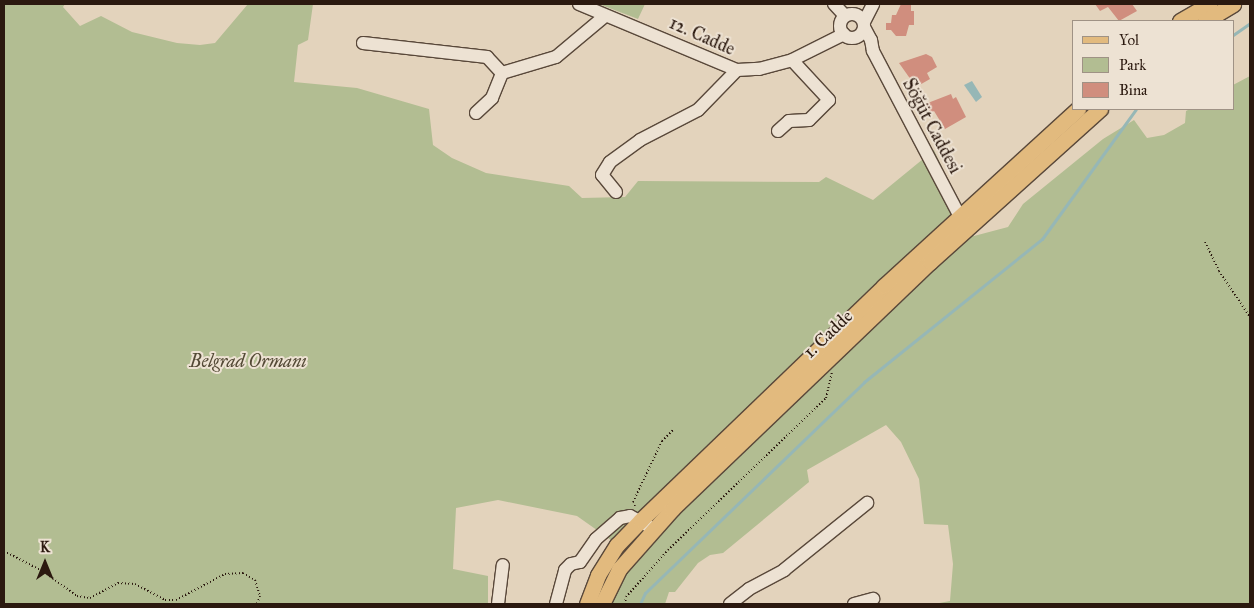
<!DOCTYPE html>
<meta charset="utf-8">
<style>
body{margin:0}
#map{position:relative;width:1254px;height:608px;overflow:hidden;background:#e3d3bc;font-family:"IM FELL Great Primer",serif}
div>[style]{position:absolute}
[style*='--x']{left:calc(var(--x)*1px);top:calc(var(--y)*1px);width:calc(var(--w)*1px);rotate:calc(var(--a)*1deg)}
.green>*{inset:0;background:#b2bd92}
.water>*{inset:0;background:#96b7b6}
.stream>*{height:3px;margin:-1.5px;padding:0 1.5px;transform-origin:1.5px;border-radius:1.5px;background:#96b7b6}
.building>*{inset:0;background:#d08e7e}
.path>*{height:2px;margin-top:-1px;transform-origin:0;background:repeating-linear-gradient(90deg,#2b190f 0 1px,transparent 0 3.5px)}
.roads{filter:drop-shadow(1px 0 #59483a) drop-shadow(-1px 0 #59483a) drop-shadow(0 1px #59483a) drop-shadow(0 -1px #59483a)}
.minor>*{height:12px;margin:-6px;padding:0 6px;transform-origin:6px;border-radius:6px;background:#ede2d3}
.minor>.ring{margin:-6px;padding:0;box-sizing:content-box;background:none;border:12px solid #ede2d3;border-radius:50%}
.major>*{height:15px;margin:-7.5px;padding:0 7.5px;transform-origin:7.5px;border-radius:7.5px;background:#e2ba7e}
span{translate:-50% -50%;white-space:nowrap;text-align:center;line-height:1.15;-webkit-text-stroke:4px #ede2d3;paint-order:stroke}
.street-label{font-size:18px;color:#2b190f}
.park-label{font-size:18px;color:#544a36;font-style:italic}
.frame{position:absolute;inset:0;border:5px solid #2b190f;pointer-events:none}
.legend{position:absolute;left:1072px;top:20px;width:162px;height:90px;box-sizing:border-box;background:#ede2d3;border:1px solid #9f9285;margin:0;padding:6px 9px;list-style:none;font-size:15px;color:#2b190f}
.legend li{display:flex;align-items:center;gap:10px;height:25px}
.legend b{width:25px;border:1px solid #9f9285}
.north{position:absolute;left:20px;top:538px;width:50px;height:50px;-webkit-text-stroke:4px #ede2d3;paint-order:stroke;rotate:0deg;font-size:14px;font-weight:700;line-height:20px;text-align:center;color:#2b190f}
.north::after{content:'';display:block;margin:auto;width:18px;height:22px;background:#2b190f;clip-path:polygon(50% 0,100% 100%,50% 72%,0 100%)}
</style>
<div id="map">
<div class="green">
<i style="clip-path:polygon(4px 4px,65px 4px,63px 7px,80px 26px,101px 16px,132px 32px,177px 43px,200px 45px,215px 43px,248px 4px,313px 4px,308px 40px,298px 45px,294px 82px,357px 88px,429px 109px,433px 145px,452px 158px,486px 173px,569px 186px,582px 198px,625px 197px,638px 181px,819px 182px,826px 177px,873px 200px,934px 150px,974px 236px,1008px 227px,1023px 204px,1103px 139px,1134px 120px,1147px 138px,1164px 135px,1185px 123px,1186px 111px,1190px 109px,1233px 109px,1233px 85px,1250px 76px,1250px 604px,934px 604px,950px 601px,953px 564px,948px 525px,924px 524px,919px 479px,901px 442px,886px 425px,807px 470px,809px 482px,723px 553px,710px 555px,698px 563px,675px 592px,669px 592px,665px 604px,579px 604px,595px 566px,611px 540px,577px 516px,498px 500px,456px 508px,453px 569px,488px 576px,488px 604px,4px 604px)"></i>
<i style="clip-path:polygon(599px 4px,645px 4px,638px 19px)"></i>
</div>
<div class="water">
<i style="clip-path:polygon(972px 81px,982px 97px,976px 102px,964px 85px)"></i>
</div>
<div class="stream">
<i style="--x:1233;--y:35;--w:21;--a:-35"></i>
<i style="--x:640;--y:604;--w:12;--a:-66"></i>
<i style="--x:645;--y:593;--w:304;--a:-43.9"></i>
<i style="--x:864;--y:382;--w:228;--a:-38.8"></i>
<i style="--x:1042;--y:239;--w:160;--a:-54.1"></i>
</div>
<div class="building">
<i style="clip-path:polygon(901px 4px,911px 4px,911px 11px,914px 11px,914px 25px,909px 25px,906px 36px,896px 36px,891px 30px,886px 30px,886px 23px,891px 23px,892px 15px,896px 15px)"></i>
<i style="clip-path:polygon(1095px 4px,1132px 4px,1137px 11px,1119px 21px,1108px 7px,1100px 11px)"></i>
<i style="clip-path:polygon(926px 54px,932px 57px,937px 67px,927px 73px,930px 79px,916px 87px,899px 63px)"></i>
<i style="clip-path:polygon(951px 94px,953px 99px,956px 97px,966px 117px,945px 129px,934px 111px,926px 116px,920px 106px)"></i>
</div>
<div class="path">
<i style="--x:1205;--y:242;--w:32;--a:64"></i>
<i style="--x:1219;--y:271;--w:55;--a:56"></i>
<i style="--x:635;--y:506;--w:4;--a:-117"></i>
<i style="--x:633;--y:502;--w:68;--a:-64.6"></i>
<i style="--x:662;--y:441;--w:16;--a:-45"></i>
<i style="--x:4;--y:551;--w:45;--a:27.7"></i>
<i style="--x:44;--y:572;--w:41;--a:36"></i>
<i style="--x:77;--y:596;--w:13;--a:9"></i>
<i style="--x:90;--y:598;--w:32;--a:-28"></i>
<i style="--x:118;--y:583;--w:17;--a:3"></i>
<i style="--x:135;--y:584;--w:34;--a:28"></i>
<i style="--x:165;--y:600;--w:11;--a:0"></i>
<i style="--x:176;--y:600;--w:55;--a:-28"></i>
<i style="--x:225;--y:574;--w:18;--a:-3"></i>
<i style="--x:243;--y:573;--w:14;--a:30"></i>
<i style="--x:255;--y:580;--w:17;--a:73"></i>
<i style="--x:260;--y:596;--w:9;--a:111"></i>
<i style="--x:625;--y:604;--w:7;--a:-82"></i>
<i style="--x:626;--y:597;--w:63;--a:-48.2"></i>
<i style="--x:668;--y:550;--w:219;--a:-43.9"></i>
<i style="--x:826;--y:398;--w:26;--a:-77"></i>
</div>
<div class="roads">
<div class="minor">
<i style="--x:579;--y:4;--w:171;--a:22.7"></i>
<i style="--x:737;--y:70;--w:22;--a:-3"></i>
<i style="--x:759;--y:69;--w:34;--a:-15"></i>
<i style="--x:792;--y:60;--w:58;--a:-26.6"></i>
<i style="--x:834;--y:4;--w:16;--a:47"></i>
<i class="ring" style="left:840px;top:14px;width:12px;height:12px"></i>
<i style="--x:864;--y:22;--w:20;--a:-63"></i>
<i style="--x:864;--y:27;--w:15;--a:62"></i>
<i style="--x:871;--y:40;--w:11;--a:80"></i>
<i style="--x:873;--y:51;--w:195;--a:62.3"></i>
<i style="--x:363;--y:43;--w:125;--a:6.4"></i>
<i style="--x:487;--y:57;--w:22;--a:47"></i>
<i style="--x:502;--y:73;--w:56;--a:-16.5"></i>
<i style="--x:556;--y:57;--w:64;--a:-39.9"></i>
<i style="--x:476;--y:113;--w:22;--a:-43"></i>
<i style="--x:492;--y:98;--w:27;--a:-68"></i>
<i style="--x:778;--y:131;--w:15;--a:-42"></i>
<i style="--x:789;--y:121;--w:20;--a:-3"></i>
<i style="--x:809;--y:120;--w:28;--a:-45"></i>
<i style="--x:829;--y:100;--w:54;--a:-132.8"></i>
<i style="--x:616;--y:192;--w:22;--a:-129"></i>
<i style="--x:602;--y:175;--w:15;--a:-58"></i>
<i style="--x:610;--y:162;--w:37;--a:-36"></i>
<i style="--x:640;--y:140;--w:65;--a:-27.3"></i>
<i style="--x:698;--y:110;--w:56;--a:-45.7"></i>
<i style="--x:498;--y:604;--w:39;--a:-83"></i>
<i style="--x:556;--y:604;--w:35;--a:-75"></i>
<i style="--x:565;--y:570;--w:8;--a:-45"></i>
<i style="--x:571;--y:564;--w:9;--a:-13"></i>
<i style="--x:580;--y:562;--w:28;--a:-55"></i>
<i style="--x:596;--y:539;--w:32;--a:-41"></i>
<i style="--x:620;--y:518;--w:10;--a:-11"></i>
<i style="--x:630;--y:516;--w:26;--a:29"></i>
<i style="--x:730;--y:604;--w:24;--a:-38"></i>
<i style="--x:749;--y:589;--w:40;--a:-28"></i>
<i style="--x:784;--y:570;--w:107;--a:-38.9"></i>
<i style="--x:854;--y:604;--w:20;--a:-15"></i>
</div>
<div class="major">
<i style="--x:1180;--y:21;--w:34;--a:-30"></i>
<i style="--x:1205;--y:21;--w:33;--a:-31"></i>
<i style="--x:587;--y:604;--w:31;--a:-69"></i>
<i style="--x:598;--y:575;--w:36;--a:-58"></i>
<i style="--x:617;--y:545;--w:35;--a:-46"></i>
<i style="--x:641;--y:520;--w:337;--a:-43.9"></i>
<i style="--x:884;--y:286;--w:263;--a:-42.4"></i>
<i style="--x:602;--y:604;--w:39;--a:-64"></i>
<i style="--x:619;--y:569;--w:80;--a:-48.5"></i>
<i style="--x:672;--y:509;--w:357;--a:-43.8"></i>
<i style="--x:930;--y:262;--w:229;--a:-42"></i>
</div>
</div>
<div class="street-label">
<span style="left:702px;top:36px;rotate:24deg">12. Cadde</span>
<span style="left:932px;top:126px;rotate:62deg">Söğüt Caddesi</span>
<span style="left:828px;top:334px;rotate:-44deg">1. Cadde</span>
</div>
<div class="park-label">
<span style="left:248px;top:361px">Belgrad Ormanı</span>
</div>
<div class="frame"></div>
<ul class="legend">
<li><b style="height:6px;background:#e2ba7e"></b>Yol</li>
<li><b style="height:14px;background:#b2bd92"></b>Park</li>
<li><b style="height:14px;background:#d08e7e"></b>Bina</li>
</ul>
<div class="north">K</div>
</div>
